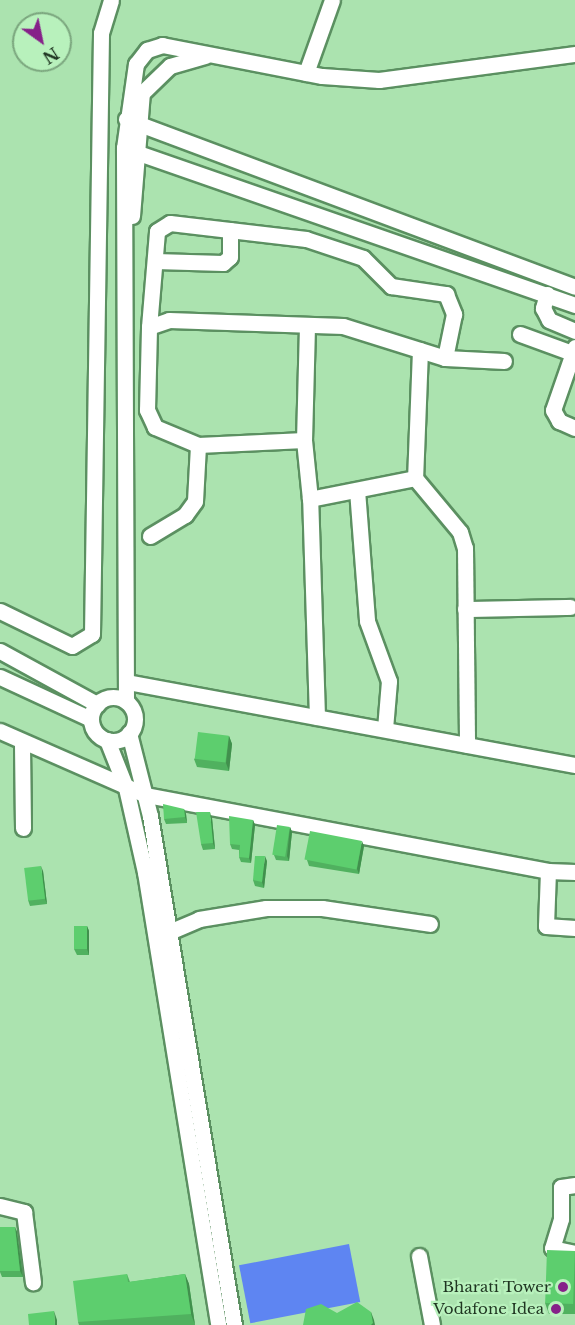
<!DOCTYPE html>
<style>
body{margin:0}
#map{position:relative;width:575px;height:1325px;overflow:hidden;background:#abe3af;font-family:"Libre Baskerville",serif}
div>[style]{position:absolute}
[style*='--x']{left:calc(var(--x)*1px);top:calc(var(--y)*1px);width:calc(var(--w)*1px);rotate:calc(var(--a)*1deg)}
.water>*{inset:0;background:#5e85f2;transform-origin:0 0}
.roads{filter:drop-shadow(2px 0 #5b9061) drop-shadow(-2px 0 #5b9061) drop-shadow(0 2px #5b9061) drop-shadow(0 -2px #5b9061)}
.minor>*{height:15px;margin:-7.5px;padding:0 7.5px;transform-origin:7.5px;border-radius:7.5px;background:#fff}
.minor>.ring{margin:-7.5px;padding:0;box-sizing:content-box;background:none;border:15px solid #fff;border-radius:50%}
.wall>*{inset:0;background:#50b15f}
.shaded-wall>*{inset:0;background:#41904d}
.building>*{inset:0;background:#5dce6e;transform-origin:0 0}
.dots>*{width:16px;height:16px;translate:-50% -50%;box-sizing:border-box;border:3px solid #b8f1bc;border-radius:50%}
span{translate:-50% -50%;white-space:nowrap;text-align:center;line-height:1.15;-webkit-text-stroke:4.5px #b8f1bc;paint-order:stroke}
.poi-label{font-size:15px;color:#1f3521}
.right{translate:-100% -50%;text-align:right}
.north{position:absolute;left:12px;top:12px;width:60px;height:60px;box-sizing:border-box;background:#b8f1bc;border:2px solid #7ba67e;border-radius:50%;rotate:147deg;font-size:16px;font-weight:700;line-height:24px;text-align:center;color:#1f3521}
.north::after{content:'';display:block;margin:auto;width:21px;height:27px;background:#862189;clip-path:polygon(50% 0,100% 100%,50% 72%,0 100%)}
</style>
<div id="map">
<div class="water">
<i style="left:349px;top:1244px;width:59px;height:112px;rotate:79deg"></i>
</div>
<div class="roads">
<div class="minor">
<i style="--x:306;--y:73;--w:77;--a:-70.4"></i>
<i style="--x:126;--y:119;--w:479;--a:20.5"></i>
<i style="--x:124;--y:148;--w:478;--a:19.2"></i>
<i style="--x:132;--y:216;--w:123;--a:-85.4"></i>
<i style="--x:142;--y:93;--w:39;--a:-44"></i>
<i style="--x:170;--y:66;--w:37;--a:-16"></i>
<i style="--x:155;--y:261;--w:68;--a:1.7"></i>
<i style="--x:223;--y:263;--w:9;--a:-41"></i>
<i style="--x:230;--y:257;--w:27;--a:-90"></i>
<i style="--x:547;--y:294;--w:15;--a:106"></i>
<i style="--x:543;--y:308;--w:13;--a:63"></i>
<i style="--x:549;--y:320;--w:28;--a:23"></i>
<i style="--x:307;--y:326;--w:114;--a:91.5"></i>
<i style="--x:304;--y:440;--w:59;--a:84.2"></i>
<i style="--x:149;--y:327;--w:96;--a:-85.2"></i>
<i style="--x:157;--y:231;--w:15;--a:-32"></i>
<i style="--x:170;--y:223;--w:137;--a:6.7"></i>
<i style="--x:306;--y:239;--w:60;--a:18.4"></i>
<i style="--x:363;--y:258;--w:40;--a:45"></i>
<i style="--x:391;--y:286;--w:56;--a:8.3"></i>
<i style="--x:446;--y:294;--w:22;--a:68"></i>
<i style="--x:454;--y:314;--w:45;--a:101.6"></i>
<i style="--x:520;--y:334;--w:59;--a:20"></i>
<i style="--x:575;--y:347;--w:67;--a:109.2"></i>
<i style="--x:553;--y:410;--w:13;--a:61"></i>
<i style="--x:559;--y:421;--w:17;--a:24"></i>
<i style="--x:420;--y:350;--w:128;--a:92.2"></i>
<i style="--x:415;--y:478;--w:70;--a:50.2"></i>
<i style="--x:460;--y:532;--w:17;--a:73"></i>
<i style="--x:465;--y:548;--w:197;--a:89.4"></i>
<i style="--x:304;--y:440;--w:106;--a:177.3"></i>
<i style="--x:198;--y:445;--w:47;--a:-157.3"></i>
<i style="--x:155;--y:427;--w:19;--a:-115"></i>
<i style="--x:147;--y:410;--w:83;--a:-88.6"></i>
<i style="--x:149;--y:327;--w:21;--a:-19"></i>
<i style="--x:169;--y:320;--w:174;--a:2"></i>
<i style="--x:343;--y:326;--w:107;--a:17.4"></i>
<i style="--x:445;--y:358;--w:59;--a:2.9"></i>
<i style="--x:357;--y:490;--w:131;--a:85.6"></i>
<i style="--x:367;--y:621;--w:64;--a:69.9"></i>
<i style="--x:389;--y:681;--w:48;--a:94.8"></i>
<i style="--x:150;--y:536;--w:41;--a:-31"></i>
<i style="--x:185;--y:515;--w:17;--a:-54"></i>
<i style="--x:195;--y:501;--w:56;--a:-86.9"></i>
<i style="--x:465;--y:609;--w:105;--a:-1.1"></i>
<i style="--x:0;--y:611;--w:80;--a:25.9"></i>
<i style="--x:72;--y:646;--w:23;--a:-31"></i>
<i style="--x:92;--y:634;--w:601;--a:-89.14"></i>
<i style="--x:101;--y:33;--w:34;--a:-73"></i>
<i style="--x:0;--y:651;--w:111;--a:28.7"></i>
<i style="--x:0;--y:677;--w:100;--a:24.8"></i>
<i style="--x:127;--y:682;--w:456;--a:10.5"></i>
<i class="ring" style="left:91px;top:697px;width:29px;height:29px"></i>
<i style="--x:126;--y:701;--w:553;--a:-90.21"></i>
<i style="--x:124;--y:148;--w:85;--a:-81.9"></i>
<i style="--x:136;--y:64;--w:18;--a:-52"></i>
<i style="--x:147;--y:50;--w:16;--a:-18"></i>
<i style="--x:162;--y:45;--w:163;--a:11"></i>
<i style="--x:322;--y:76;--w:57;--a:4"></i>
<i style="--x:379;--y:80;--w:198;--a:-7.6"></i>
<i style="--x:317;--y:717;--w:218;--a:-91.8"></i>
<i style="--x:310;--y:499;--w:107;--a:-11.3"></i>
<i style="--x:0;--y:731;--w:159;--a:23.7"></i>
<i style="--x:146;--y:795;--w:409;--a:10.7"></i>
<i style="--x:548;--y:871;--w:27;--a:2"></i>
<i style="--x:129;--y:733;--w:86;--a:75.8"></i>
<i style="--x:150;--y:816;--w:516;--a:80.63"></i>
<i style="--x:107;--y:740;--w:52;--a:68.4"></i>
<i style="--x:126;--y:788;--w:86;--a:77.3"></i>
<i style="--x:145;--y:872;--w:459;--a:80.8"></i>
<i style="--x:22;--y:745;--w:83;--a:89.3"></i>
<i style="--x:548;--y:871;--w:55;--a:92.1"></i>
<i style="--x:546;--y:926;--w:29;--a:4"></i>
<i style="--x:169;--y:932;--w:33;--a:-23"></i>
<i style="--x:199;--y:919;--w:68;--a:-9.3"></i>
<i style="--x:266;--y:908;--w:56;--a:0"></i>
<i style="--x:322;--y:908;--w:109;--a:8.4"></i>
<i style="--x:575;--y:1185;--w:14;--a:172"></i>
<i style="--x:561;--y:1187;--w:32;--a:90"></i>
<i style="--x:561;--y:1219;--w:30;--a:107"></i>
<i style="--x:552;--y:1248;--w:24;--a:12"></i>
<i style="--x:0;--y:1206;--w:25;--a:14"></i>
<i style="--x:24;--y:1212;--w:71;--a:82.7"></i>
<i style="--x:419;--y:1256;--w:70;--a:79.3"></i>
</div>
</div>
<div class="wall">
<i style="clip-path:polygon(229px 736px,232px 744px,229px 771px,197px 767px,194px 759px)"></i>
<i style="clip-path:polygon(184px 809px,186px 814px,187px 823px,166px 824px,164px 819px)"></i>
<i style="clip-path:polygon(212px 818px,215px 849px,203px 850px,201px 844px)"></i>
<i style="clip-path:polygon(253px 820px,255px 825px,251px 863px,241px 862px,239px 857px,239px 850px,232px 849px,230px 844px)"></i>
<i style="clip-path:polygon(290px 827px,292px 832px,289px 861px,276px 860px,274px 855px)"></i>
<i style="clip-path:polygon(364px 846px,359px 874px,309px 866px,307px 860px)"></i>
<i style="clip-path:polygon(267px 861px,264px 888px,255px 886px,253px 880px)"></i>
<i style="clip-path:polygon(43px 871px,47px 904px,30px 906px,28px 900px)"></i>
<i style="clip-path:polygon(87px 926px,89px 931px,89px 955px,77px 955px,74px 949px)"></i>
<i style="clip-path:polygon(0 1227px,15px 1227px,17px 1232px,23px 1277px,2px 1277px,0 1272px)"></i>
<i style="clip-path:polygon(575px 1251px,575px 1314px,549px 1314px,545px 1303px)"></i>
<i style="clip-path:polygon(127px 1274px,130px 1282px,185px 1274px,189px 1284px,195px 1325px,79px 1325px,78px 1322px)"></i>
</div>
<div class="shaded-wall">
<i style="clip-path:polygon(229px 736px,232px 744px,229px 771px,226px 763px)"></i>
<i style="clip-path:polygon(184px 809px,186px 814px,187px 823px,185px 817px)"></i>
<i style="clip-path:polygon(210px 812px,212px 818px,215px 849px,213px 843px)"></i>
<i style="clip-path:polygon(253px 820px,255px 825px,251px 863px,249px 858px)"></i>
<i style="clip-path:polygon(290px 827px,292px 832px,289px 861px,287px 856px)"></i>
<i style="clip-path:polygon(362px 841px,364px 846px,359px 874px,357px 869px)"></i>
<i style="clip-path:polygon(265px 856px,267px 861px,264px 888px,262px 882px)"></i>
<i style="clip-path:polygon(41px 866px,43px 871px,47px 904px,45px 899px)"></i>
<i style="clip-path:polygon(87px 926px,89px 931px,89px 955px,87px 949px)"></i>
<i style="clip-path:polygon(15px 1227px,17px 1232px,23px 1277px,20px 1271px)"></i>
<i style="clip-path:polygon(185px 1274px,189px 1284px,195px 1325px,191px 1314px)"></i>
<i style="clip-path:polygon(54px 1311px,57px 1320px,57px 1325px,55px 1325px)"></i>
<i style="clip-path:polygon(371px 1312px,374px 1320px,375px 1325px,371px 1325px)"></i>
</div>
<div class="building">
<i style="left:198px;top:732px;width:31px;height:27px;rotate:7deg"></i>
<i style="clip-path:polygon(163px 804px,184px 809px,185px 817px,164px 819px)"></i>
<i style="clip-path:polygon(196px 812px,210px 812px,213px 843px,201px 844px)"></i>
<i style="clip-path:polygon(229px 816px,253px 820px,249px 858px,239px 857px,240px 845px,230px 844px)"></i>
<i style="left:277px;top:825px;width:13px;height:30px;rotate:9deg"></i>
<i style="left:310px;top:831px;width:53px;height:29px;rotate:11deg"></i>
<i style="clip-path:polygon(255px 856px,265px 856px,262px 882px,253px 880px)"></i>
<i style="left:41px;top:866px;width:33px;height:17px;rotate:83deg"></i>
<i style="left:74px;top:926px;width:13px;height:23px"></i>
<i style="clip-path:polygon(0 1227px,15px 1227px,20px 1271px,0 1271px)"></i>
<i style="left:547px;top:1250px;width:28px;height:53px;rotate:2deg"></i>
<i style="clip-path:polygon(127px 1274px,128px 1282px,185px 1274px,191px 1314px,78px 1322px,73px 1281px)"></i>
<i style="clip-path:polygon(357px 1302px,371px 1312px,373px 1323px,371px 1325px,303px 1325px,306px 1309px,321px 1304px,337px 1313px)"></i>
<i style="clip-path:polygon(54px 1311px,55px 1325px,29px 1325px,28px 1314px)"></i>
</div>
<div class="dots">
<i style="left:563px;top:1287px;background:#862189"></i>
<i style="left:556px;top:1309px;background:#862189"></i>
</div>
<div class="poi-label">
<span class="right" style="left:551px;top:1287px">Bharati Tower</span>
<span class="right" style="left:544px;top:1309px">Vodafone Idea</span>
</div>
<div class="north">N</div>
</div>
